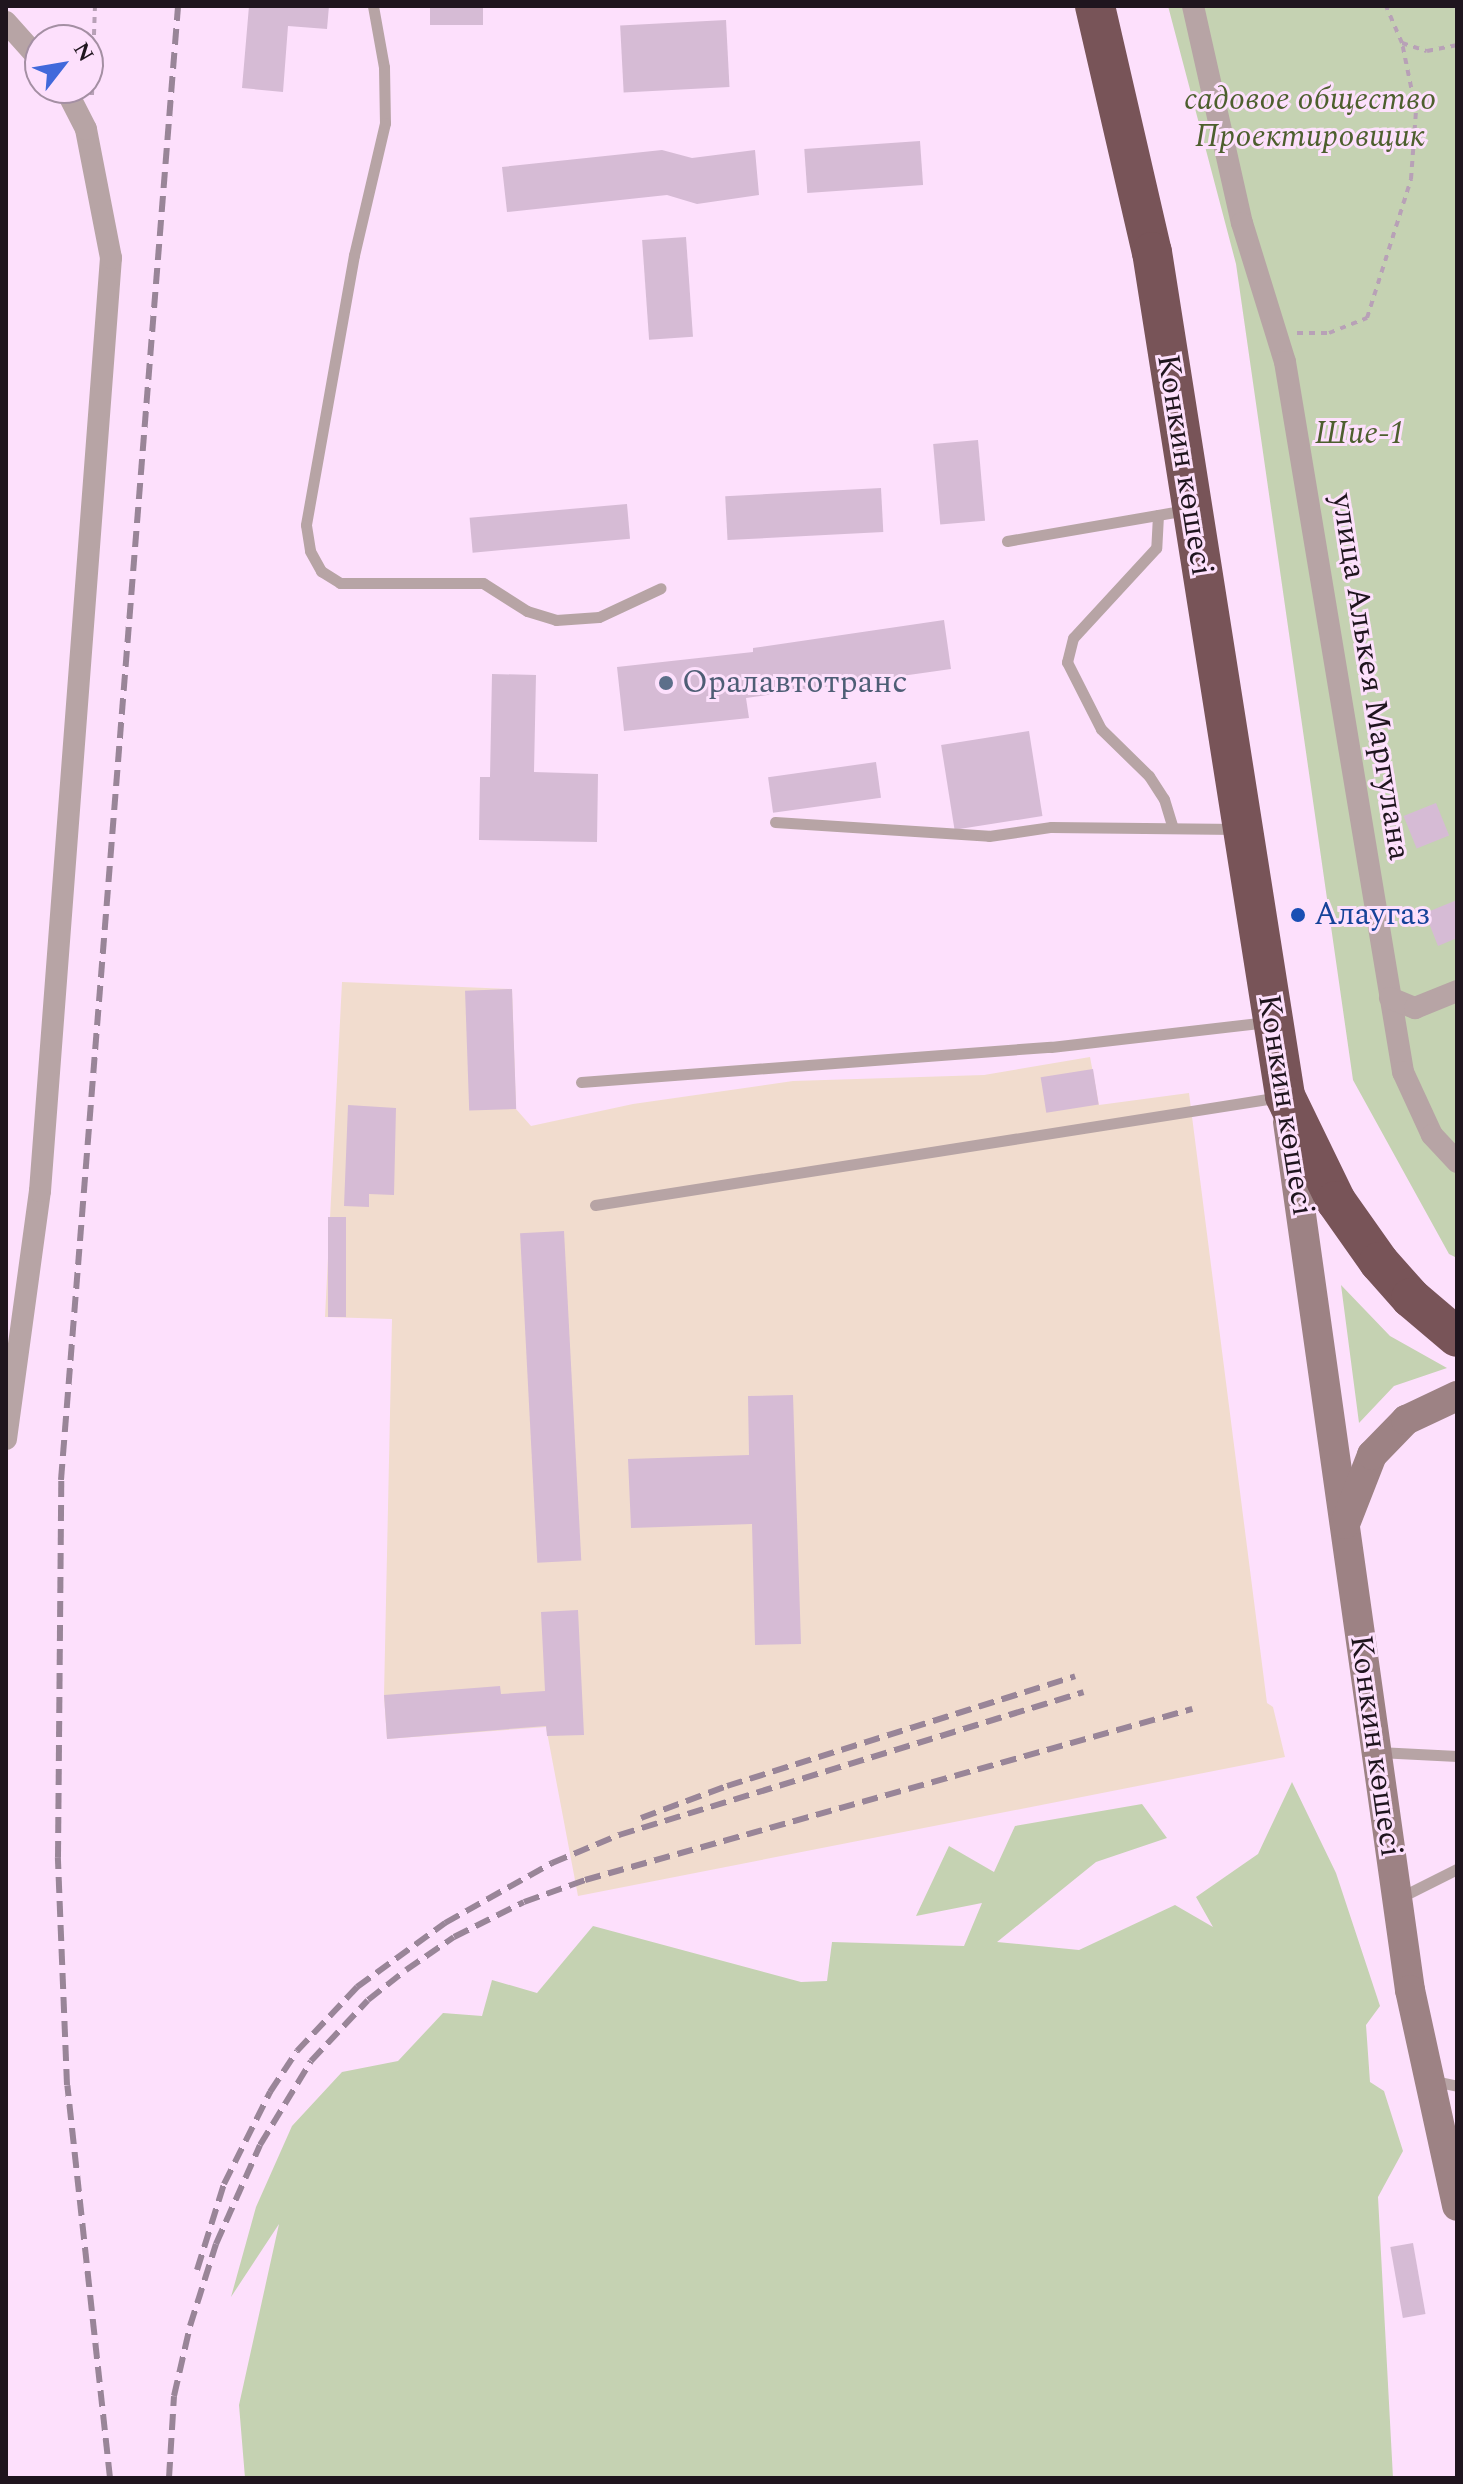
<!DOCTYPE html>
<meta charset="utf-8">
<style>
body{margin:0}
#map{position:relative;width:1463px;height:2484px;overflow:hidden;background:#fde0fc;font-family:Spectral,serif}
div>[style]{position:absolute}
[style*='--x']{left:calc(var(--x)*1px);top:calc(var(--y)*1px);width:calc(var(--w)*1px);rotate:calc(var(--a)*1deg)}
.industrial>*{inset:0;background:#f1dcce}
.green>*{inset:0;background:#c5d2b2}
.building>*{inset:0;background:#d6bbd5;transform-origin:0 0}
.path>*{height:4px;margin-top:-2px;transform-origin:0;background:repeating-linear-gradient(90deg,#b8a1b7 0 6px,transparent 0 12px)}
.lane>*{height:11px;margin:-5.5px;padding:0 5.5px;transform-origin:5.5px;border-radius:5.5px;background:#b7a4a5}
.street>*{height:22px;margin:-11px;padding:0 11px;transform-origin:11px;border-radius:11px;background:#b7a4a5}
.secondary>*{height:30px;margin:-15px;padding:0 15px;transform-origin:15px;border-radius:15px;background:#9d8284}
.highway>*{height:40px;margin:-20px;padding:0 20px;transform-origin:20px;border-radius:20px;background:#785458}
.rail>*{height:6px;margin-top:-3px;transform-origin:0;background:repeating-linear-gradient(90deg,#998598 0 16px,transparent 0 24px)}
.dots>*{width:22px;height:22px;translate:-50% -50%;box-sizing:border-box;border:4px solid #fde0fc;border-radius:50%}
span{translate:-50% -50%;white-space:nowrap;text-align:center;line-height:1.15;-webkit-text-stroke:6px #fde0fc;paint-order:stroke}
.park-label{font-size:32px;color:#4d5f2e;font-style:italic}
.street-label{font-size:32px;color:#1f151e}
.service-label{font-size:32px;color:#4e5e75}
.left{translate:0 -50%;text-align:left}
.transit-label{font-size:32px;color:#164399}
.frame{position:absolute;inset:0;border:8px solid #1f151e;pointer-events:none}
.north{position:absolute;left:24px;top:24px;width:80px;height:80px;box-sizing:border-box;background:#fde0fc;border:2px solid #a48fa3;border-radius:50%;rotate:59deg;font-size:22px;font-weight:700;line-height:32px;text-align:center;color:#1f151e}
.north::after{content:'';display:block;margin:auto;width:28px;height:36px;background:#4169db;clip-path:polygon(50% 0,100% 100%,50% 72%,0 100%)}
</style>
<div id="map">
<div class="industrial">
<i style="clip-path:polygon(342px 982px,512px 989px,516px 1109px,531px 1126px,633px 1104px,793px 1081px,984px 1075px,1090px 1057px,1099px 1105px,1189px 1093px,1267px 1703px,1273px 1707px,1285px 1757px,578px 1896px,546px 1727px,387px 1739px,384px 1695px,392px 1319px,325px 1317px)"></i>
</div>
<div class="green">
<i style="clip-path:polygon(1168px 6px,1457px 6px,1457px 1258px,1449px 1254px,1353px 1080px,1236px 264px)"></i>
<i style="clip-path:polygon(1341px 1285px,1390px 1336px,1447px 1368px,1394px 1386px,1359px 1423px)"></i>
<i style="clip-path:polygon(1292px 1782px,1336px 1873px,1380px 2006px,1366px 2025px,1370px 2082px,1384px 2091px,1403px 2151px,1378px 2197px,1393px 2478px,245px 2478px,239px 2405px,279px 2224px,231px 2297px,256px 2207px,292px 2126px,342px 2072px,398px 2061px,443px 2013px,482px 2016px,492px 1980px,537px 1993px,593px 1926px,801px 1982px,827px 1981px,832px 1942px,964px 1946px,982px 1903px,916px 1916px,949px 1846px,994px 1872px,1015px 1826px,1142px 1804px,1167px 1838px,1096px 1862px,997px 1942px,1079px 1950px,1175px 1905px,1213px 1927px,1196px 1897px,1258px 1854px)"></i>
</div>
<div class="building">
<i style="clip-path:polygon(249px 6px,329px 6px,327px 29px,288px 26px,283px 92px,242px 88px)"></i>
<i style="left:430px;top:6px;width:53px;height:19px"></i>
<i style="left:726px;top:20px;width:67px;height:106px;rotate:87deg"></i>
<i style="left:920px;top:141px;width:44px;height:116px;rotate:86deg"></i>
<i style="clip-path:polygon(662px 150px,692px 158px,755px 150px,759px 195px,697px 204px,667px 195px,507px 212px,502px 167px)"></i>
<i style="left:686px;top:237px;width:100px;height:44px;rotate:86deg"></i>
<i style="left:978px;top:440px;width:81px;height:45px;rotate:85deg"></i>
<i style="left:881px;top:488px;width:44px;height:156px;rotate:87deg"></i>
<i style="left:627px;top:504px;width:35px;height:158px;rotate:85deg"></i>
<i style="clip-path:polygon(944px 620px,951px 669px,746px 698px,749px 718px,624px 731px,617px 667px,753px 652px,753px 648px)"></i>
<i style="clip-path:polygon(492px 674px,536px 675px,534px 772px,598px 774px,597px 842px,479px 840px,480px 777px,490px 777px)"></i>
<i style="left:1029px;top:731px;width:86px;height:89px;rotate:81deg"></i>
<i style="left:876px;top:762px;width:36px;height:109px;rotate:82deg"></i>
<i style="left:1436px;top:803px;width:35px;height:35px;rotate:68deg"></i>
<i style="clip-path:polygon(1457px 900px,1457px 938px,1438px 946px,1425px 913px)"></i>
<i style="left:512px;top:989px;width:120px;height:47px;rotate:88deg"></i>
<i style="left:1093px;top:1069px;width:36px;height:53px;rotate:81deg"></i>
<i style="clip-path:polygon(348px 1105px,396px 1108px,394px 1195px,369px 1194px,369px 1207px,344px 1206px)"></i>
<i style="left:328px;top:1217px;width:18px;height:100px"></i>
<i style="left:564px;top:1231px;width:330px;height:44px;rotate:87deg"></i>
<i style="clip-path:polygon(793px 1395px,801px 1644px,755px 1645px,752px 1524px,631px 1528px,628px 1459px,749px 1455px,748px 1396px)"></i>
<i style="clip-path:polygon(578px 1610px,584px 1735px,547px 1736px,546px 1726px,387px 1739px,384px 1695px,500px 1686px,501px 1694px,545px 1691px,541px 1612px)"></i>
<i style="left:1413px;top:2243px;width:72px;height:23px;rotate:80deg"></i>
</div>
<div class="path">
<i style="--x:1402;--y:43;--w:26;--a:18"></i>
<i style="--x:1427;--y:51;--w:31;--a:-11"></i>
<i style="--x:92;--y:95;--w:89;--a:-88.1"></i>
<i style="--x:1297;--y:333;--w:32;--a:0"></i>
<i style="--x:1329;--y:333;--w:41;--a:-21.5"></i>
<i style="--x:1367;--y:318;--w:146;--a:-72.4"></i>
<i style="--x:1411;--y:179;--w:68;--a:-85.8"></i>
<i style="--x:1416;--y:111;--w:69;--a:-101.6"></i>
<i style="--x:1402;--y:43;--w:40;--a:-113.4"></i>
</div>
<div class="lane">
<i style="--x:373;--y:6;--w:62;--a:79.8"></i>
<i style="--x:384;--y:67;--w:56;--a:89"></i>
<i style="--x:385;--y:123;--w:136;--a:103.2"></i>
<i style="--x:354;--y:255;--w:274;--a:100.1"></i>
<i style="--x:306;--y:525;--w:26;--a:81"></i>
<i style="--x:310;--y:551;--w:23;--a:61"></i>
<i style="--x:321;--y:571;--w:22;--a:32"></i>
<i style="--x:340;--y:583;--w:143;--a:0"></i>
<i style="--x:483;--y:583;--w:52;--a:32.5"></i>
<i style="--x:527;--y:611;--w:30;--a:17"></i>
<i style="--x:556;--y:620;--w:43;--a:-4"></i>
<i style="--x:599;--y:617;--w:68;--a:-25.1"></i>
<i style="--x:1158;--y:515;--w:33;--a:93"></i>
<i style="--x:1156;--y:548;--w:122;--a:132.7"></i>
<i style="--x:1073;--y:638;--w:25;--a:104"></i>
<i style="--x:1067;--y:662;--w:75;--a:63.1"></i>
<i style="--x:1101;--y:729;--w:67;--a:44.4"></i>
<i style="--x:1149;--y:776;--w:27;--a:57"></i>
<i style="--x:1164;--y:799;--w:28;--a:73"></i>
<i style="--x:1007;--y:541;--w:182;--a:-9.8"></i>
<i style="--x:775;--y:822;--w:214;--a:3.7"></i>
<i style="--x:989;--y:836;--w:63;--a:-8.3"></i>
<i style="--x:1051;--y:827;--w:186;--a:0.6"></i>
<i style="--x:581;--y:1082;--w:471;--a:-4.3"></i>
<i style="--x:1051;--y:1047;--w:218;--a:-6.6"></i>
<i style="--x:595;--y:1205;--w:693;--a:-8.96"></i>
<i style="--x:1378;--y:1752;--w:79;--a:2.9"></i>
<i style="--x:1401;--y:1897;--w:63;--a:-26.6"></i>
<i style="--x:1434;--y:2081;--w:24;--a:12"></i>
</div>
<div class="street">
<i style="--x:1193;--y:6;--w:222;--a:77.3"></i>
<i style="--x:1242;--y:223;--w:145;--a:72.8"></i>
<i style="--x:1285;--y:362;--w:720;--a:80.56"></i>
<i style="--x:1403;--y:1072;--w:69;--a:65.3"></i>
<i style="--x:1432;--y:1135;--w:37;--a:47"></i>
<i style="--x:6;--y:22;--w:51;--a:48.2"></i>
<i style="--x:1390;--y:998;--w:27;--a:22"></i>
<i style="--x:1415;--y:1008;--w:45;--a:-22"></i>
<i style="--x:6;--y:1439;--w:250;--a:-82.2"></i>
<i style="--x:40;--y:1191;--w:936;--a:-85.65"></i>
<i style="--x:111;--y:258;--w:131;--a:-101"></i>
<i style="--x:86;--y:129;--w:46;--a:-117.1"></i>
</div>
<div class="secondary">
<i style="--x:1288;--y:1122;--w:877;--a:82"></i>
<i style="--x:1410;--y:1990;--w:221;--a:77.7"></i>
<i style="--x:1345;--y:1524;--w:74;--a:-68.6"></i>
<i style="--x:1372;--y:1455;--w:49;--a:-45.8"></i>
<i style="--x:1406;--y:1420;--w:56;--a:-25.2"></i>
</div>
<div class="highway">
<i style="--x:1095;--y:6;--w:253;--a:77"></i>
<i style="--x:1152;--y:252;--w:854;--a:81.04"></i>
<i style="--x:1285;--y:1096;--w:117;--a:64.1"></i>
<i style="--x:1336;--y:1201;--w:75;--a:54.8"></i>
<i style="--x:1379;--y:1262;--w:48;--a:48.4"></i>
<i style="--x:1411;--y:1298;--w:60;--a:40.3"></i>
</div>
<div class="rail">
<i style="--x:641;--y:1818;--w:92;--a:-20.4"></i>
<i style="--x:727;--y:1786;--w:365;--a:-17.5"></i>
<i style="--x:197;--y:2270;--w:90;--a:-72.6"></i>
<i style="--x:224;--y:2184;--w:103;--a:-63.4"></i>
<i style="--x:270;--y:2092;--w:49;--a:-56.6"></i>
<i style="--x:297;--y:2051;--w:88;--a:-46.8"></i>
<i style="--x:357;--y:1987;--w:109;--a:-36"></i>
<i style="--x:445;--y:1923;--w:123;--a:-29.3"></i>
<i style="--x:552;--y:1863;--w:73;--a:-22.7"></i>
<i style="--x:619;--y:1835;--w:486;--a:-17.1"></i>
<i style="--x:110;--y:2478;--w:395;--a:-96.2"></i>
<i style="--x:67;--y:2085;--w:228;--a:-92.3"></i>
<i style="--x:58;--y:1857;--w:377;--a:-89.5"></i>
<i style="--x:61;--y:1480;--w:1479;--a:-85.46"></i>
<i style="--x:169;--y:2478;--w:82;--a:-86.5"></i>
<i style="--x:174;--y:2396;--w:72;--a:-77.1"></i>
<i style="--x:190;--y:2326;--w:86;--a:-72.4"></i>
<i style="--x:216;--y:2244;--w:108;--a:-66"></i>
<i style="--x:260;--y:2145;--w:98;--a:-58.7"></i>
<i style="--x:311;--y:2061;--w:83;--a:-46.9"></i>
<i style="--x:368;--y:2000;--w:48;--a:-38.3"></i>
<i style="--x:406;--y:1970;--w:58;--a:-34.5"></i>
<i style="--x:454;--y:1937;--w:78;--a:-26.6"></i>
<i style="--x:524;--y:1902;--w:65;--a:-19.8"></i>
<i style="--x:585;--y:1880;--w:631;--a:-15.73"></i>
</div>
<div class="dots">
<i style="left:666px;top:683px;background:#5c6f8a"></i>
<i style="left:1298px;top:915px;background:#1a4fb4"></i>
</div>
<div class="park-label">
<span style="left:1310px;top:119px">садовое общество<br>Проектировщик</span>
<span style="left:1360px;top:434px">Шие-1</span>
</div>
<div class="street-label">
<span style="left:1184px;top:465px;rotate:81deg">Конкин көшесі</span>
<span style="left:1370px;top:677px;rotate:81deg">улица Алькея Маргулана</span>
<span style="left:1285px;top:1105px;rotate:81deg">Конкин көшесі</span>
<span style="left:1375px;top:1746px;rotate:82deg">Конкин көшесі</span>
</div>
<div class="service-label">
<span class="left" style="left:682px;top:683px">Оралавтотранс</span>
</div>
<div class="transit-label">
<span class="left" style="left:1314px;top:915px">Алаугаз</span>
</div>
<div class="frame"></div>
<div class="north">N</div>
</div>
